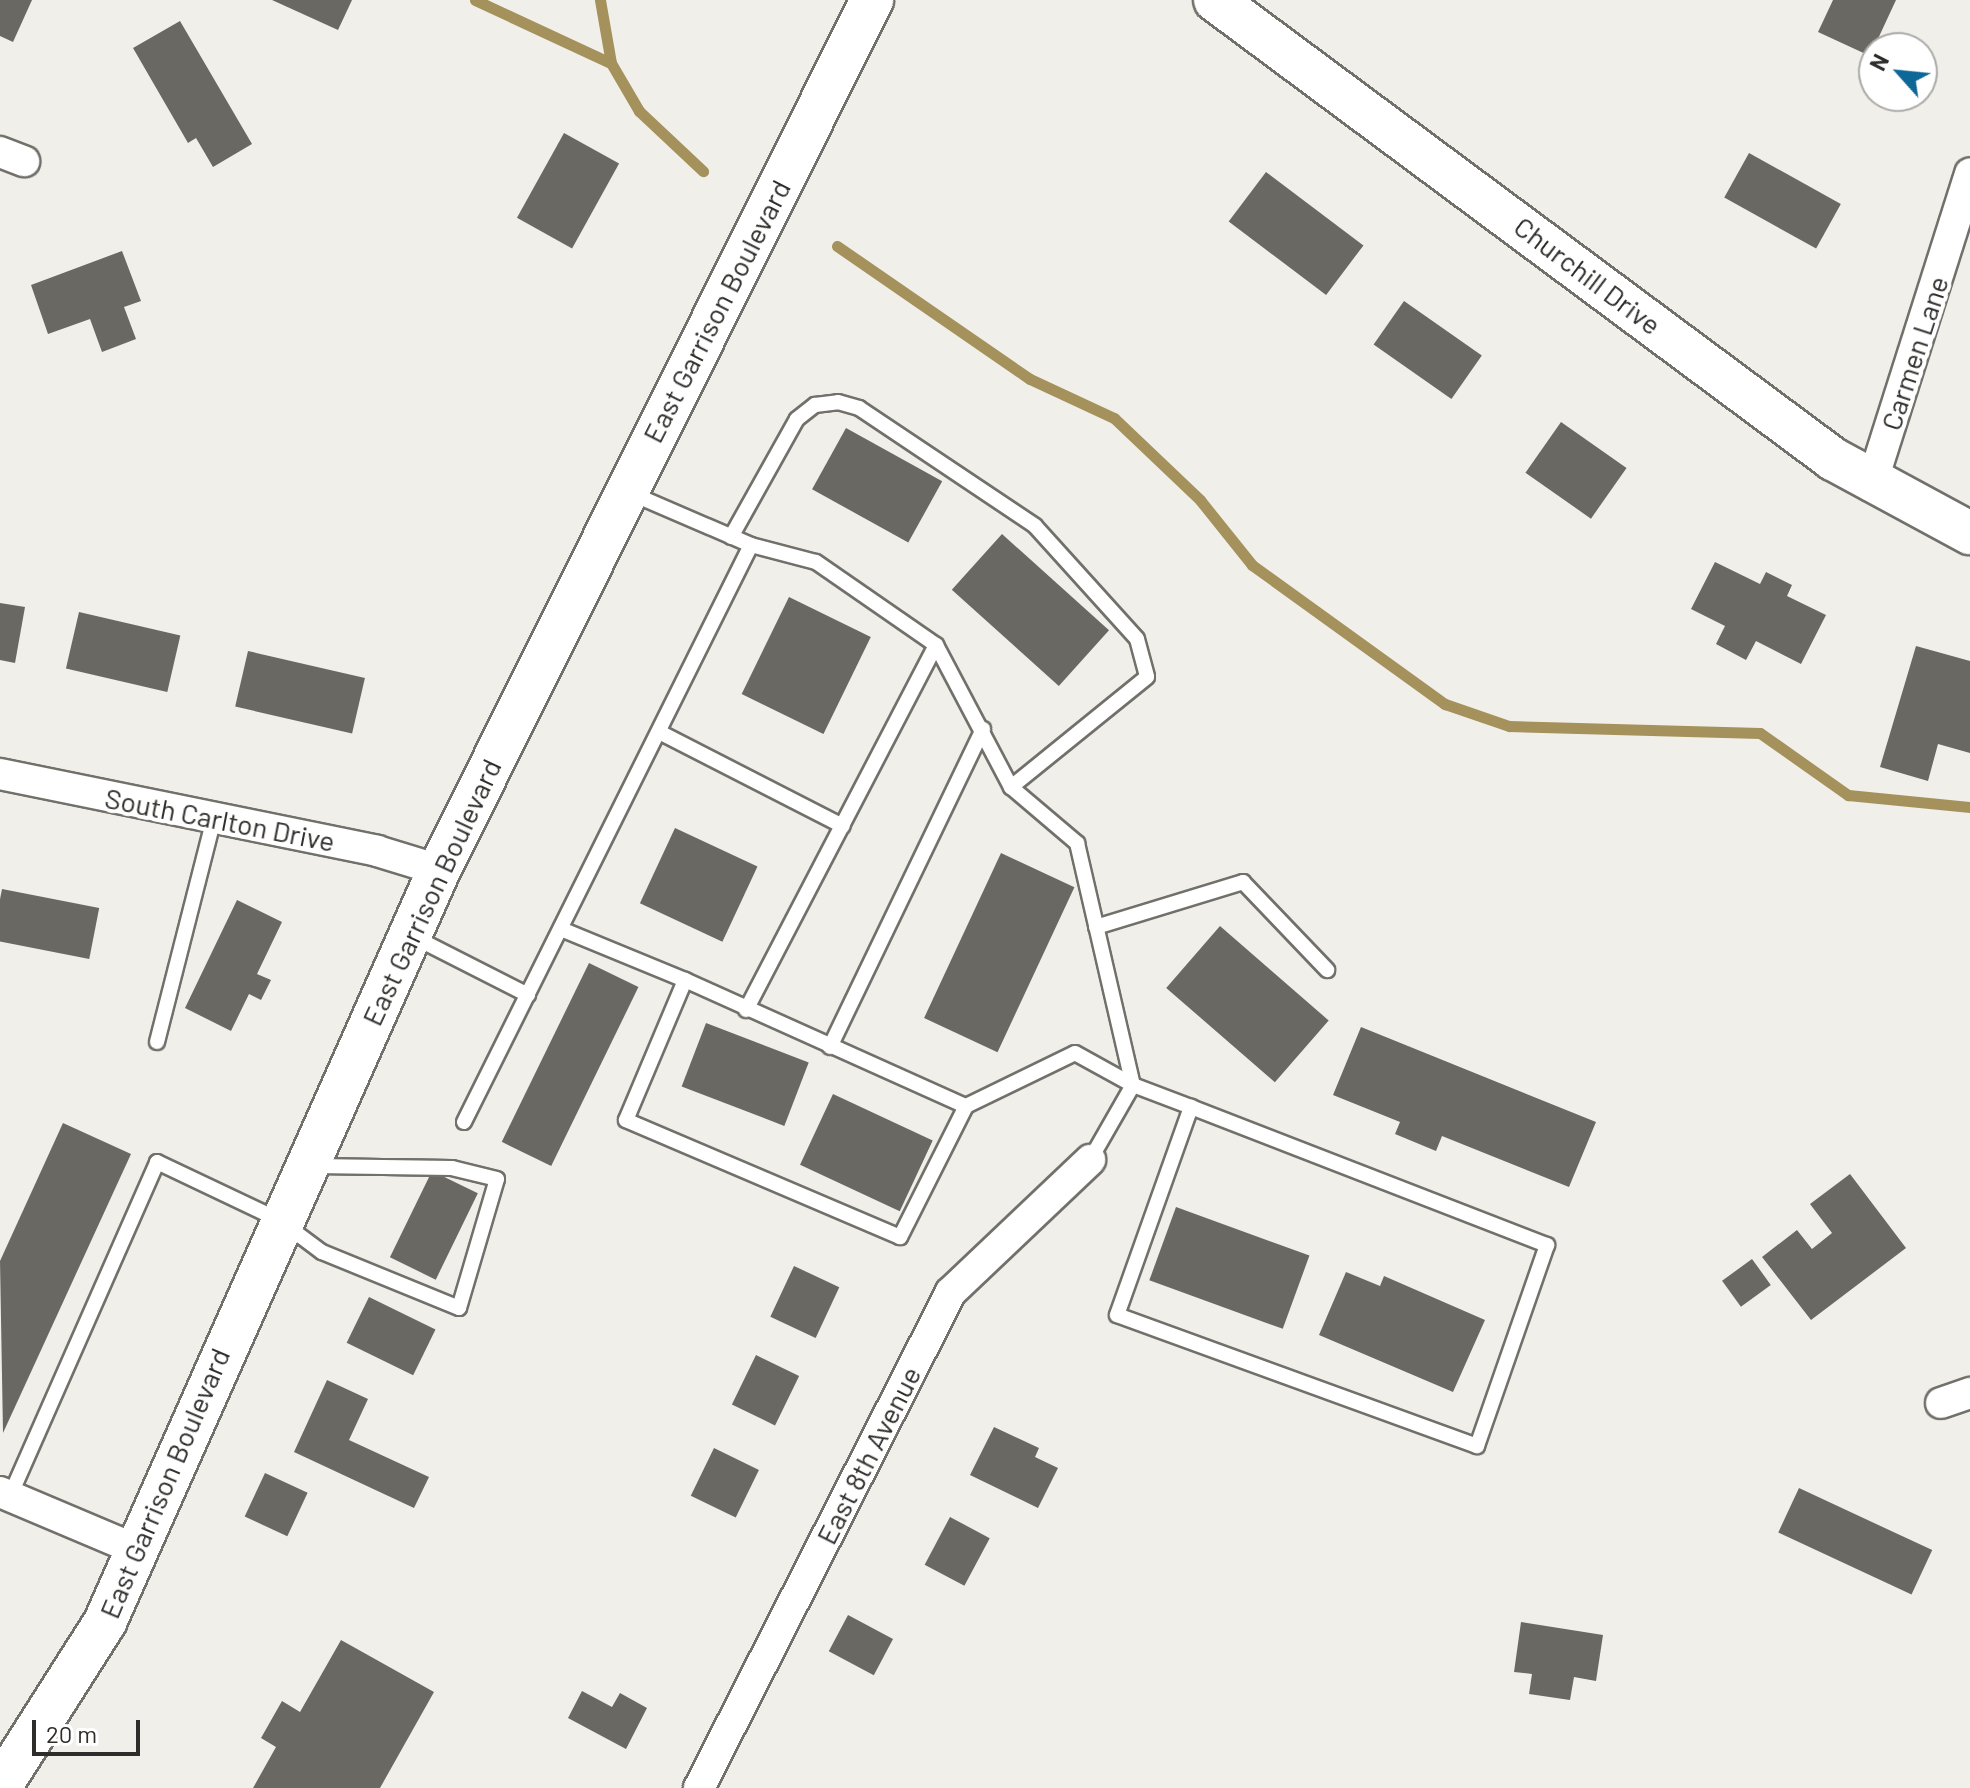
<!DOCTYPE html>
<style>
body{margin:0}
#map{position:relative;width:1970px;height:1788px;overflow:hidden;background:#f1efe9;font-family:Barlow,sans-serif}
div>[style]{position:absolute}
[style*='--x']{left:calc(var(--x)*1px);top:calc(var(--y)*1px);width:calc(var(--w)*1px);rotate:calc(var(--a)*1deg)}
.stream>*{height:11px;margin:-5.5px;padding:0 5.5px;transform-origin:5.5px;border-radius:5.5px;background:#a4915b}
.building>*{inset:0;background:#6a6863;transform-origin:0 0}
.roads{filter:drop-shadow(2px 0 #72706b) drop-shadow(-2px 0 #72706b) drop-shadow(0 2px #72706b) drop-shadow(0 -2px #72706b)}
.lane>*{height:14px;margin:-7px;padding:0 7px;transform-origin:7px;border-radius:7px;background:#fff}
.street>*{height:30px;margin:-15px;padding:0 15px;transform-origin:15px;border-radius:15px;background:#fff}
.secondary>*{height:42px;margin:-21px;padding:0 21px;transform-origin:21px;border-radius:21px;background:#fff}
span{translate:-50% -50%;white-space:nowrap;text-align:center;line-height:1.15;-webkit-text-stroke:8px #fff;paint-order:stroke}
.street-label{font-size:28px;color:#2e2d2b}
.north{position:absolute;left:1858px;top:32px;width:80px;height:80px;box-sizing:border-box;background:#fff;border:2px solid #ababaa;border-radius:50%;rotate:297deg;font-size:22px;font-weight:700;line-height:32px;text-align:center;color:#2e2d2b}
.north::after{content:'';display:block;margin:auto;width:28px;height:36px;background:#0d6797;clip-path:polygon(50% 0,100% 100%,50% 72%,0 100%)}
.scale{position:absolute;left:32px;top:1720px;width:108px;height:36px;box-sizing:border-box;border:4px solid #2e2d2b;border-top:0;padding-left:10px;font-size:24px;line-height:28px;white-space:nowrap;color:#2e2d2b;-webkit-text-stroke:6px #fff;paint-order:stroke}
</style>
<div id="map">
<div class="stream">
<i style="--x:475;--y:0;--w:150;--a:24.9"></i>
<i style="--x:600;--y:0;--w:64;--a:80.1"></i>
<i style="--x:611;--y:63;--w:56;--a:59.7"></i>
<i style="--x:639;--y:111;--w:88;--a:43.2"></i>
<i style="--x:837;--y:246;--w:234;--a:34.6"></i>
<i style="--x:1030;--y:379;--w:93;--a:24.9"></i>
<i style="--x:1114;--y:418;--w:119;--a:43.6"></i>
<i style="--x:1200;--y:500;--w:83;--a:51.3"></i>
<i style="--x:1252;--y:565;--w:238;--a:35.8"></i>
<i style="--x:1445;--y:704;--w:68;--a:19"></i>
<i style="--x:1509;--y:726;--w:251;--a:1.6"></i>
<i style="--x:1760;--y:733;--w:108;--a:35.2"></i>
<i style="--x:1848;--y:795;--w:123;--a:5.6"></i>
</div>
<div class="building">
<i style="clip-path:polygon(0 0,32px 0,13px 42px,0 36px)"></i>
<i style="clip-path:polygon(272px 0,352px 0,338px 30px)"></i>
<i style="clip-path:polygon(1833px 0,1896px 0,1870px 56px,1818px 32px)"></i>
<i style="clip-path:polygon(180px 21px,252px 144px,213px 167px,196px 138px,188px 143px,133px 48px)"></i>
<i style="left:564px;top:133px;width:63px;height:97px;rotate:29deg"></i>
<i style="left:1749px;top:153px;width:105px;height:51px;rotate:29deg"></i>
<i style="left:1266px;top:172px;width:122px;height:62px;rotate:37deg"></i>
<i style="clip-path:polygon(122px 251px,141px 301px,124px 307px,136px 339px,102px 352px,90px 319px,48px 334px,31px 285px)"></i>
<i style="left:1404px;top:301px;width:95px;height:53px;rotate:35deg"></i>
<i style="left:1561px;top:422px;width:80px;height:62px;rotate:35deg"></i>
<i style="left:846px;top:428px;width:110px;height:70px;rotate:29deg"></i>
<i style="left:1002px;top:534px;width:144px;height:75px;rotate:42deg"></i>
<i style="clip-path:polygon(1715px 562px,1760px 584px,1766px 572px,1792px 585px,1787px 596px,1826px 615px,1801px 664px,1756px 641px,1746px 660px,1716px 644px,1725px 626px,1691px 609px)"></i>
<i style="left:789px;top:597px;width:91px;height:108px;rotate:26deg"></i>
<i style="clip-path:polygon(0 603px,25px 607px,15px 663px,0 660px)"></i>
<i style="left:79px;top:612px;width:104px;height:58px;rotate:13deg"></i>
<i style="clip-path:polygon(1916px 646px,1970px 661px,1970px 753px,1938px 744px,1928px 781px,1880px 767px)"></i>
<i style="left:248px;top:651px;width:120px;height:57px;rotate:13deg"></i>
<i style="left:675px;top:828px;width:91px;height:83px;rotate:25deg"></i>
<i style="left:1001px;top:853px;width:81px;height:182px;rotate:25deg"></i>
<i style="left:2px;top:889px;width:99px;height:52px;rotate:11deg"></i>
<i style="clip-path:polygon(237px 900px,282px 922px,257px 974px,271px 980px,261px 1000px,249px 994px,231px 1031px,185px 1008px)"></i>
<i style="left:1220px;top:926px;width:144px;height:82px;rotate:41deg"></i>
<i style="left:589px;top:963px;width:55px;height:199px;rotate:26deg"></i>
<i style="left:706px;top:1023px;width:110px;height:68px;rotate:21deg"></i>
<i style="clip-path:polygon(1361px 1027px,1596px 1122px,1569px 1187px,1442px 1136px,1436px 1151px,1395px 1134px,1400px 1122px,1333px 1095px)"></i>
<i style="left:833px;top:1094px;width:110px;height:78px;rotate:25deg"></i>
<i style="clip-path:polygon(63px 1123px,131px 1154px,3px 1433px,0 1261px)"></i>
<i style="left:432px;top:1171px;width:51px;height:96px;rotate:26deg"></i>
<i style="clip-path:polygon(1850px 1174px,1906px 1248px,1811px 1320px,1762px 1257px,1797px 1230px,1812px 1249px,1832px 1233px,1810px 1204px)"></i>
<i style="left:1176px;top:1207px;width:142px;height:78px;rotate:20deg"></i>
<i style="left:1752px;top:1259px;width:32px;height:37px;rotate:54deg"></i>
<i style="left:794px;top:1266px;width:50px;height:56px;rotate:25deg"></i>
<i style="clip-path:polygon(1346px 1272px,1380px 1286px,1384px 1276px,1485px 1320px,1453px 1392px,1319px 1335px)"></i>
<i style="left:369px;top:1297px;width:74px;height:51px;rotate:26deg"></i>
<i style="left:756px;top:1355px;width:48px;height:55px;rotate:26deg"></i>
<i style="clip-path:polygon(327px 1380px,368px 1399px,349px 1440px,429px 1477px,414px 1508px,294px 1452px)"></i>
<i style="clip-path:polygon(994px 1427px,1039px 1448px,1035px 1457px,1058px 1468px,1038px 1508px,970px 1475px)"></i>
<i style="left:714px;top:1448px;width:50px;height:53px;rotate:26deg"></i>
<i style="left:265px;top:1473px;width:47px;height:48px;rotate:25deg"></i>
<i style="left:1799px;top:1488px;width:147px;height:49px;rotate:25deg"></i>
<i style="left:950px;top:1517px;width:45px;height:54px;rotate:28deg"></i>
<i style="left:848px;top:1615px;width:51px;height:41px;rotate:28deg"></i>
<i style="clip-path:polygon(1521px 1622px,1603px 1635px,1596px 1681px,1574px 1677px,1570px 1700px,1529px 1694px,1532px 1674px,1514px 1672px)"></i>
<i style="clip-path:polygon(341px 1640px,434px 1692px,380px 1788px,253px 1788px,276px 1747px,261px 1738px,282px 1701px,300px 1712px)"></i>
<i style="clip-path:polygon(582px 1691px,612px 1707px,620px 1693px,647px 1708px,626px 1749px,568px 1718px)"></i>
</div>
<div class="roads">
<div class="lane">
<i style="--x:731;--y:537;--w:135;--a:-60.8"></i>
<i style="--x:797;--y:419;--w:23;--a:-38"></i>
<i style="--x:815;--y:405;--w:23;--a:-7"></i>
<i style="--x:838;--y:402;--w:22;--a:16"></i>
<i style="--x:859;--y:408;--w:212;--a:33.8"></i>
<i style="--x:1035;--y:526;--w:152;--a:47.9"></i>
<i style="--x:1137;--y:639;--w:39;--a:75"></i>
<i style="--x:1147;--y:677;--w:175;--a:141"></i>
<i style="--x:751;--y:545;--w:67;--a:14.7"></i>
<i style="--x:816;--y:562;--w:146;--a:34.7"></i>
<i style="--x:661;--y:733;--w:204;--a:27.1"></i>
<i style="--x:1096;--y:927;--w:154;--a:-17"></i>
<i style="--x:1243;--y:882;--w:122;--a:46.3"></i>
<i style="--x:561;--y:929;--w:134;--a:22.4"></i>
<i style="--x:685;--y:980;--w:308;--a:24.2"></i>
<i style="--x:966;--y:1106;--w:147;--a:116.7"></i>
<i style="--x:900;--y:1237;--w:298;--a:-156.9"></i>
<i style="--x:626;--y:1120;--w:152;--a:-67.1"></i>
<i style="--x:414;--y:937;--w:128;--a:27"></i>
<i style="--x:746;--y:1010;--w:411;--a:-62.5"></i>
<i style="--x:936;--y:645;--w:161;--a:62.2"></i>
<i style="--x:1011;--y:787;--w:87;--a:40.3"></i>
<i style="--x:1077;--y:843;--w:248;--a:77"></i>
<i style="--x:1133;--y:1085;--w:86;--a:119.8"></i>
<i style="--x:157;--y:1042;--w:231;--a:-75.7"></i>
<i style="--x:830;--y:1047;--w:353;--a:-64.3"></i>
<i style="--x:966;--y:1106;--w:121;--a:-25.9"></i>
<i style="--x:1075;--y:1053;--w:66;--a:28.9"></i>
<i style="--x:1133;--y:1085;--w:62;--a:20.8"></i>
<i style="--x:1191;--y:1107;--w:382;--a:21.2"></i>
<i style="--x:1547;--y:1245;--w:213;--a:109.2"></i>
<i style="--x:1477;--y:1446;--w:383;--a:-160"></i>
<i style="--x:1117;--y:1315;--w:221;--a:-70.4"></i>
<i style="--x:464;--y:1122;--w:644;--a:-63.55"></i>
<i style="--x:751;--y:545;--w:132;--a:-156.7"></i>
<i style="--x:10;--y:1496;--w:365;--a:-66.2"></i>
<i style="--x:157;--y:1162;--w:135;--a:25.4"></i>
<i style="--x:279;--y:1220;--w:54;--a:36.7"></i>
<i style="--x:322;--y:1252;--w:148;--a:22.2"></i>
<i style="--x:459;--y:1308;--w:134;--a:-73.6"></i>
<i style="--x:497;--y:1179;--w:46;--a:-166.3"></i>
<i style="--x:452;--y:1168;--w:138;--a:-179.2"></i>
</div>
<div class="street">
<i style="--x:0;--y:152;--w:26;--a:21"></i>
<i style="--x:1871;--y:486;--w:328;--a:-72.4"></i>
<i style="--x:0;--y:774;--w:385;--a:11.5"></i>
<i style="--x:377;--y:851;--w:65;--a:17"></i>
<i style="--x:1941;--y:1403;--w:31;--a:-19"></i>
<i style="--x:0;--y:1492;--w:149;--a:22.9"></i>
<i style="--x:699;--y:1788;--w:556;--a:-63.07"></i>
<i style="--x:951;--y:1292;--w:192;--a:-43.5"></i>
</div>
<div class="secondary">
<i style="--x:1215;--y:0;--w:770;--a:36.6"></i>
<i style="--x:1833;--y:459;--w:156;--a:28.4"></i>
<i style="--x:0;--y:1787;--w:196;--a:-57.5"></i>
<i style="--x:105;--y:1622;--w:823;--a:-66.05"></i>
<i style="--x:439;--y:870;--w:972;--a:-63.54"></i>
</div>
</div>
<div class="street-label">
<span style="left:1588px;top:275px;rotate:37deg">Churchill Drive</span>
<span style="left:716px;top:311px;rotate:-63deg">East Garrison Boulevard</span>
<span style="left:1914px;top:353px;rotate:-72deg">Carmen Lane</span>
<span style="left:220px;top:819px;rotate:11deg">South Carlton Drive</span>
<span style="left:431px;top:892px;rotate:-65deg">East Garrison Boulevard</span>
<span style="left:868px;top:1455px;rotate:-63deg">East 8th Avenue</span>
<span style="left:164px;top:1483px;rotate:-67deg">East Garrison Boulevard</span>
</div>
<div class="north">N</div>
<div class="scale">20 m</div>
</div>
